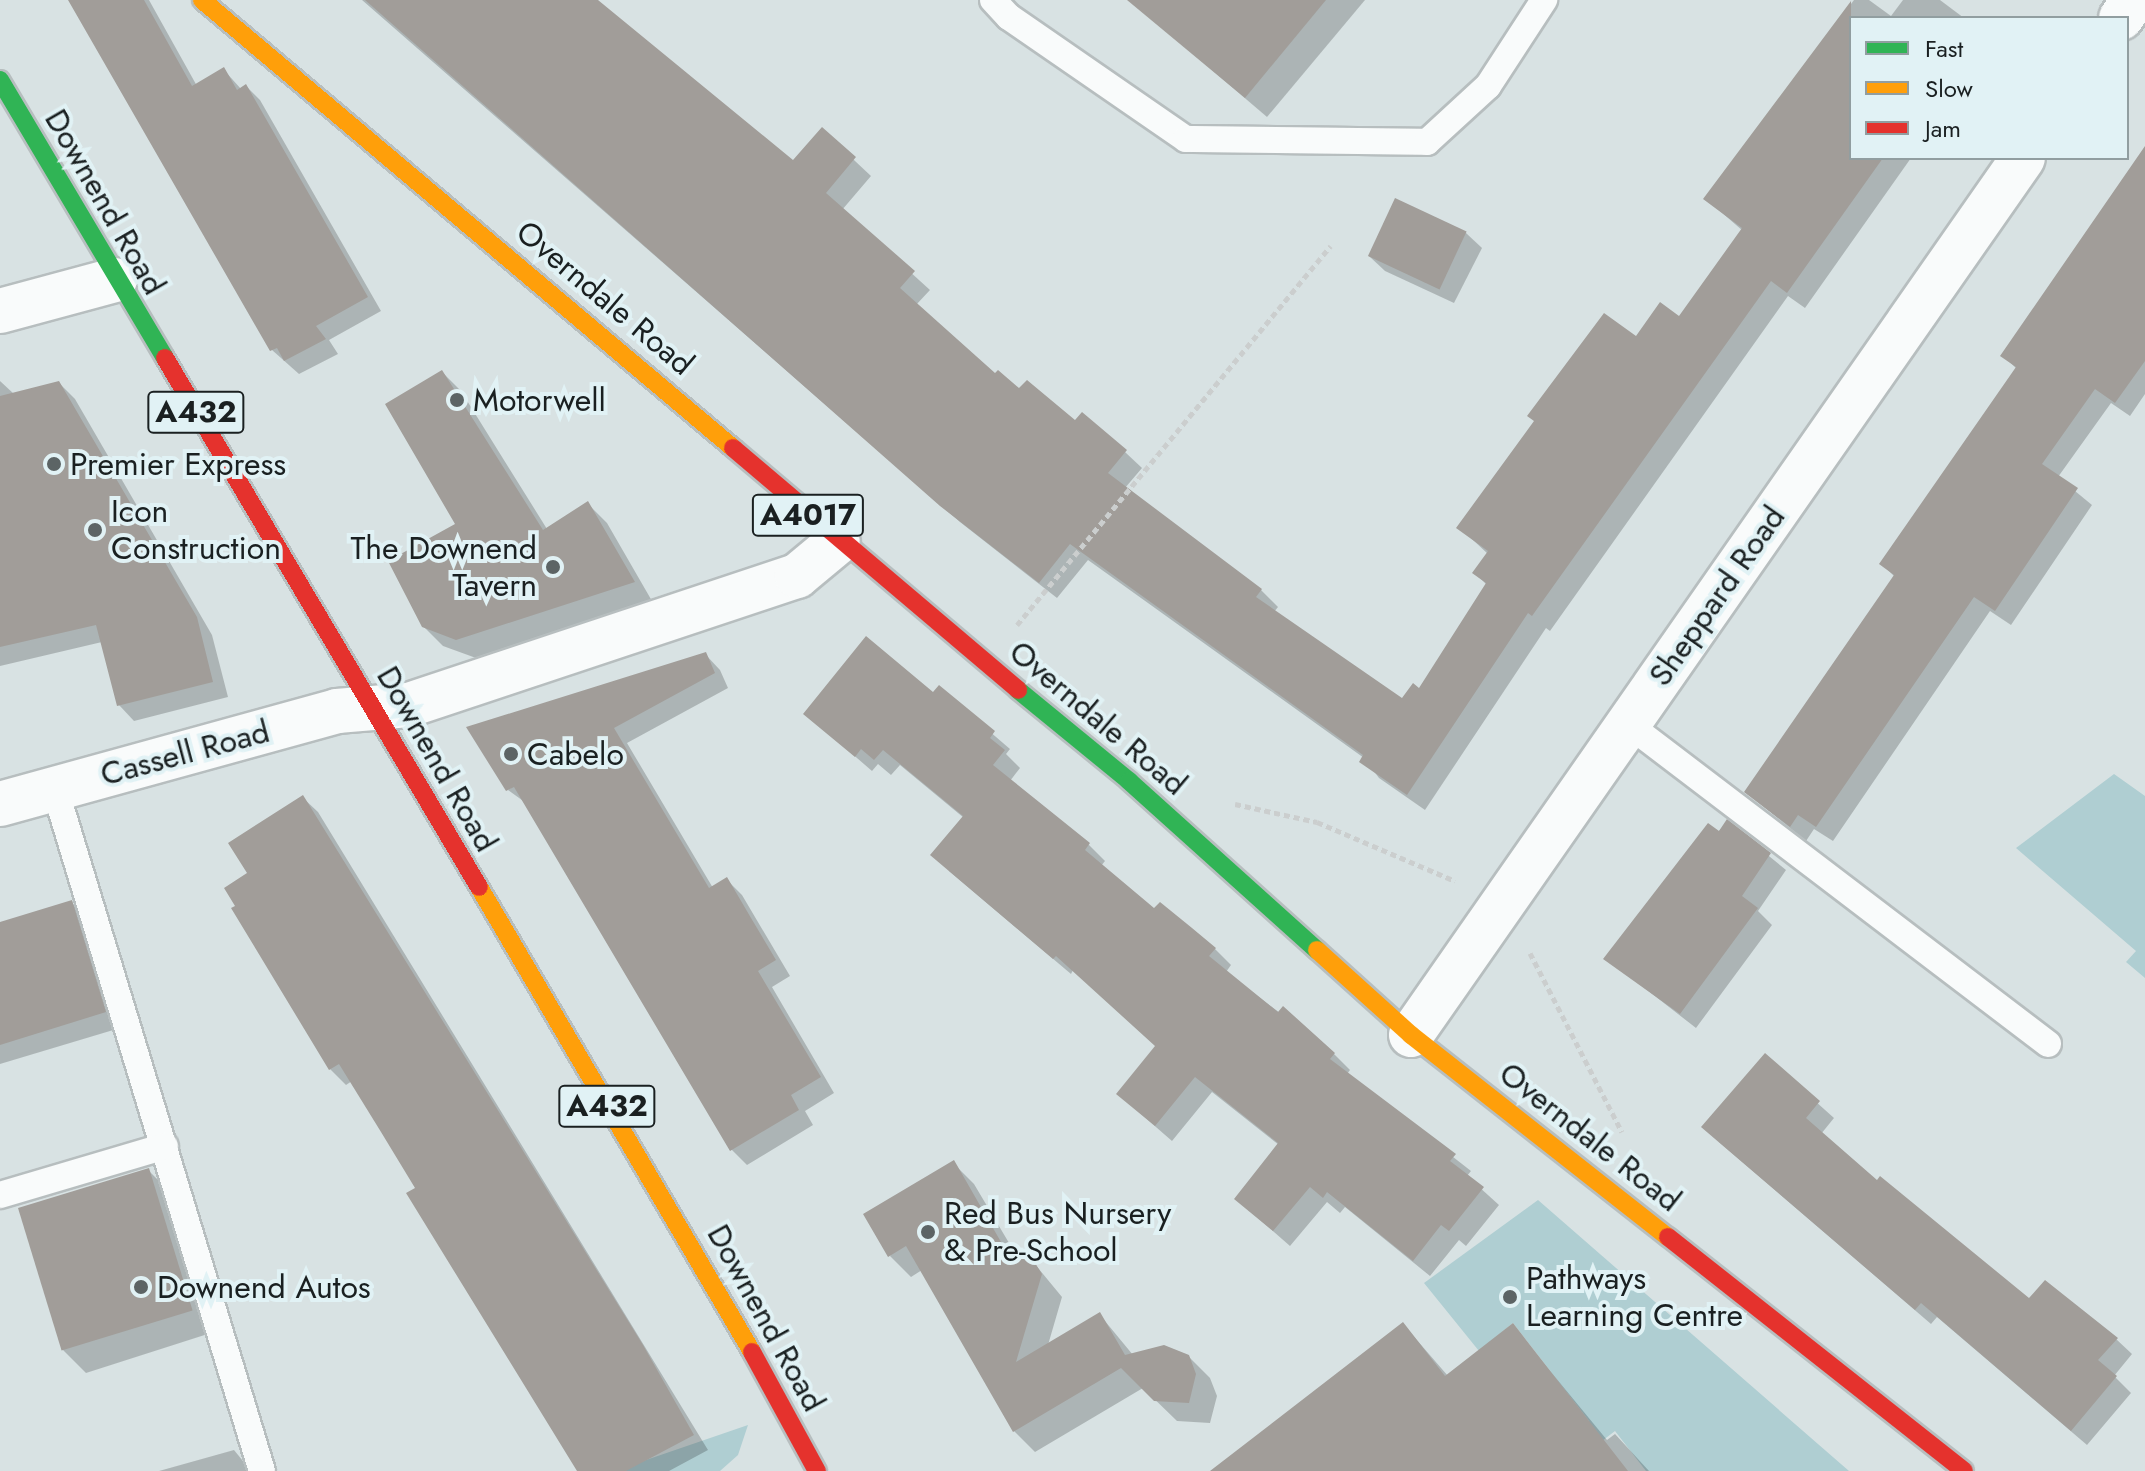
<!DOCTYPE html>
<style>
body{margin:0}
#map{position:relative;width:2145px;height:1471px;overflow:hidden;background:#d8e2e3;font-family:Jost,sans-serif}
div>[style]{position:absolute}
[style*='--x']{left:calc(var(--x)*1px);top:calc(var(--y)*1px);width:calc(var(--w)*1px);rotate:calc(var(--a)*1deg)}
.green>*{inset:0;background:#afced2}
.shadow>*{inset:0;background:#0003}
.building>*{inset:0;background:#a19d99;transform-origin:0 0}
.path>*{height:5px;margin-top:-2.5px;transform-origin:0;background:repeating-linear-gradient(90deg,#cbcece 0 6px,transparent 0 10px)}
.roads{filter:drop-shadow(2px 0 #b7bebf) drop-shadow(-2px 0 #b7bebf) drop-shadow(0 2px #b7bebf) drop-shadow(0 -2px #b7bebf)}
.lane>*{height:26px;margin:-13px;padding:0 13px;transform-origin:13px;border-radius:13px;background:#f9fbfb}
.street>*{height:44px;margin:-22px;padding:0 22px;transform-origin:22px;border-radius:22px;background:#f9fbfb}
.fast>*{height:18px;margin:-9px;padding:0 9px;transform-origin:9px;border-radius:9px;background:#30b455}
.slow>*{height:18px;margin:-9px;padding:0 9px;transform-origin:9px;border-radius:9px;background:#ff9f0a}
.jam>*{height:18px;margin:-9px;padding:0 9px;transform-origin:9px;border-radius:9px;background:#e5322d}
.dots>*{width:22px;height:22px;translate:-50% -50%;box-sizing:border-box;border:4px solid #e1f2f5;border-radius:50%}
span{translate:-50% -50%;white-space:nowrap;text-align:center;line-height:1.15;-webkit-text-stroke:8px #e1f2f5;paint-order:stroke}
.shield-label span{padding:2px 6px;background:#e1f2f5;border:2px solid;border-radius:6px;-webkit-text-stroke-width:0}
.shield-label{font-size:30px;color:#1a2021;font-weight:700}
.street-label{font-size:32px;color:#1a2021}
.poi-label{font-size:32px;color:#1a2021}
.left{translate:0 -50%;text-align:left}
.right{translate:-100% -50%;text-align:right}
.legend{position:absolute;left:1849px;top:16px;width:280px;height:144px;box-sizing:border-box;background:#e1f2f5;border:2px solid #919ea0;margin:0;padding:10px 14px;list-style:none;font-size:24px;color:#1a2021}
.legend li{display:flex;align-items:center;gap:16px;height:40px}
.legend b{width:40px;border:2px solid #919ea0}
</style>
<div id="map">
<div class="green">
<i style="clip-path:polygon(2114px 774px,2145px 796px,2145px 978px,2126px 962px,2136px 951px,2016px 848px)"></i>
<i style="clip-path:polygon(1538px 1200px,1849px 1471px,1646px 1471px,1615px 1431px,1563px 1471px,1589px 1421px,1513px 1323px,1479px 1351px,1424px 1283px)"></i>
<i style="clip-path:polygon(748px 1425px,738px 1455px,720px 1471px,614px 1471px)"></i>
</div>
<div class="shadow">
<i style="clip-path:polygon(94px 0,149px 0,197px 86px,224px 70px,241px 89px,246px 86px,260px 100px,381px 311px,329px 340px,338px 354px,299px 374px,272px 350px,76px 10px)"></i>
<i style="clip-path:polygon(362px 0,596px 0,793px 163px,822px 130px,871px 176px,842px 210px,930px 290px,916px 305px,995px 376px,1125px 452px,1142px 468px,1125px 488px,1261px 590px,1278px 607px,1274px 612px,1403px 701px,1420px 691px,1487px 585px,1474px 572px,1488px 554px,1459px 527px,1636px 339px,1680px 319px,1743px 231px,1705px 198px,1854px 0,1869px 0,1891px 16px,1903px 0,1940px 0,1964px 18px,1851px 18px,1851px 158px,1911px 158px,1805px 308px,1788px 296px,1550px 631px,1546px 628px,1425px 810px,1379px 778px,1364px 758px,1088px 560px,1057px 598px,960px 522px)"></i>
<i style="clip-path:polygon(1130px 0,1365px 0,1267px 117px)"></i>
<i style="clip-path:polygon(2145px 150px,2145px 394px,2130px 416px,2111px 403px,2058px 477px,2092px 505px,2011px 625px,1990px 611px,1833px 841px,1814px 829px,1806px 841px,1746px 792px,1895px 577px,1882px 564px,2017px 369px,2002px 355px)"></i>
<i style="clip-path:polygon(1396px 200px,1466px 233px,1482px 248px,1454px 303px,1385px 271px,1369px 256px)"></i>
<i style="clip-path:polygon(442px 372px,461px 391px,547px 529px,588px 504px,607px 523px,652px 601px,476px 658px,443px 646px,423px 626px,458px 524px)"></i>
<i style="clip-path:polygon(0 381px,14px 394px,59px 383px,75px 399px,212px 635px,228px 697px,134px 721px,119px 705px,102px 642px,0 666px)"></i>
<i style="clip-path:polygon(705px 654px,720px 670px,728px 688px,627px 743px,713px 888px,727px 880px,742px 895px,790px 976px,772px 987px,834px 1093px,805px 1111px,813px 1125px,747px 1165px,732px 1150px,526px 803px,508px 790px)"></i>
<i style="clip-path:polygon(939px 688px,1010px 749px,1006px 754px,1020px 768px,1010px 781px,1089px 845px,1105px 861px,1101px 866px,1154px 911px,1215px 949px,1231px 965px,1226px 972px,1334px 1054px,1350px 1070px,1347px 1074px,1471px 1171px,1467px 1176px,1499px 1205px,1466px 1246px,1459px 1240px,1430px 1276px,1345px 1207px,1340px 1213px,1327px 1202px,1290px 1246px,1236px 1199px,1279px 1145px,1212px 1092px,1172px 1141px,1118px 1094px,1157px 1047px,1073px 970px,1071px 974px,949px 871px,964px 818px,900px 765px,891px 775px,878px 764px,872px 771px,805px 713px,934px 695px)"></i>
<i style="clip-path:polygon(302px 797px,318px 812px,708px 1450px,669px 1471px,578px 1471px,418px 1188px,352px 1081px,346px 1085px,330px 1069px,238px 906px,250px 873px)"></i>
<i style="clip-path:polygon(1727px 822px,1786px 870px,1758px 911px,1772px 925px,1696px 1028px,1606px 958px)"></i>
<i style="clip-path:polygon(72px 903px,87px 918px,120px 1028px,0 1064px,0 924px)"></i>
<i style="clip-path:polygon(1765px 1056px,1834px 1118px,1821px 1134px,1878px 1183px,2029px 1301px,2116px 1339px,2132px 1354px,2114px 1376px,2131px 1393px,2087px 1445px,1937px 1317px,1931px 1324px,1719px 1142px)"></i>
<i style="clip-path:polygon(953px 1163px,974px 1184px,1015px 1253px,1029px 1257px,1062px 1297px,1048px 1345px,1100px 1315px,1133px 1355px,1188px 1356px,1210px 1378px,1217px 1396px,1210px 1423px,1177px 1421px,1143px 1388px,1035px 1452px,1014px 1431px,922px 1270px,911px 1277px,890px 1256px)"></i>
<i style="clip-path:polygon(148px 1170px,171px 1193px,214px 1332px,86px 1373px,63px 1350px)"></i>
<i style="clip-path:polygon(1403px 1324px,1448px 1376px,1513px 1326px,1607px 1440px,1615px 1434px,1649px 1471px,1213px 1471px)"></i>
<i style="clip-path:polygon(234px 1450px,251px 1471px,159px 1471px)"></i>
</div>
<div class="building">
<i style="clip-path:polygon(68px 0,144px 0,192px 86px,224px 67px,237px 90px,246px 84px,368px 297px,316px 326px,326px 339px,284px 361px,277px 348px,270px 351px)"></i>
<i style="clip-path:polygon(365px 0,598px 0,793px 160px,822px 127px,856px 157px,826px 193px,915px 271px,900px 288px,995px 373px,998px 370px,1019px 388px,1027px 380px,1075px 420px,1082px 412px,1127px 450px,1108px 473px,1262px 589px,1256px 597px,1402px 698px,1413px 683px,1419px 688px,1486px 583px,1472px 573px,1488px 551px,1456px 528px,1534px 421px,1527px 416px,1604px 313px,1636px 336px,1660px 302px,1679px 316px,1742px 228px,1703px 199px,1851px 1px,1851px 158px,1883px 158px,1787px 293px,1771px 281px,1532px 616px,1528px 613px,1407px 795px,1359px 762px,1363px 755px,1070px 544px,1039px 583px,940px 506px)"></i>
<i style="clip-path:polygon(1127px 0,1326px 0,1245px 98px)"></i>
<i style="clip-path:polygon(2145px 146px,2145px 361px,2115px 403px,2095px 389px,2042px 464px,2078px 488px,1995px 611px,1974px 597px,1816px 827px,1798px 815px,1790px 827px,1744px 792px,1894px 575px,1879px 564px,2016px 367px,2000px 356px)"></i>
<i style="left:1395px;top:198px;width:79px;height:64px;rotate:25deg"></i>
<i style="clip-path:polygon(442px 370px,543px 530px,588px 501px,635px 582px,456px 640px,422px 627px,388px 561px,455px 524px,385px 404px)"></i>
<i style="clip-path:polygon(59px 381px,197px 617px,213px 682px,117px 706px,96px 625px,0 647px,0 396px)"></i>
<i style="clip-path:polygon(866px 636px,933px 692px,939px 685px,995px 731px,990px 738px,1005px 750px,993px 765px,1090px 843px,1085px 850px,1154px 908px,1160px 902px,1192px 928px,1216px 948px,1209px 956px,1278px 1012px,1283px 1006px,1335px 1053px,1330px 1059px,1456px 1154px,1450px 1161px,1484px 1187px,1449px 1231px,1441px 1225px,1413px 1261px,1327px 1192px,1323px 1198px,1310px 1187px,1273px 1231px,1234px 1199px,1278px 1143px,1195px 1077px,1155px 1126px,1116px 1094px,1155px 1046px,1056px 956px,1053px 959px,930px 855px,963px 816px,883px 750px,874px 760px,861px 749px,855px 757px,803px 714px)"></i>
<i style="clip-path:polygon(706px 652px,715px 673px,614px 728px,709px 888px,727px 877px,751px 918px,776px 960px,758px 971px,821px 1077px,791px 1095px,799px 1110px,730px 1151px,514px 787px,506px 791px,466px 727px)"></i>
<i style="clip-path:polygon(303px 795px,643px 1345px,694px 1435px,626px 1471px,577px 1471px,406px 1193px,415px 1188px,381px 1132px,339px 1064px,329px 1070px,231px 908px,235px 906px,224px 888px,247px 873px,228px 843px)"></i>
<i style="clip-path:polygon(1727px 819px,1771px 853px,1742px 896px,1758px 908px,1680px 1014px,1603px 959px,1708px 823px,1719px 831px)"></i>
<i style="clip-path:polygon(72px 900px,106px 1012px,0 1045px,0 922px)"></i>
<i style="clip-path:polygon(1765px 1053px,1820px 1101px,1806px 1118px,1877px 1180px,1880px 1176px,2029px 1298px,2045px 1280px,2118px 1338px,2098px 1360px,2117px 1376px,2071px 1431px,1921px 1303px,1915px 1310px,1701px 1127px)"></i>
<i style="clip-path:polygon(954px 1160px,1005px 1249px,1030px 1255px,1042px 1274px,1016px 1362px,1100px 1312px,1125px 1355px,1164px 1345px,1189px 1355px,1196px 1374px,1189px 1403px,1154px 1401px,1121px 1368px,1013px 1432px,906px 1246px,888px 1257px,863px 1214px)"></i>
<i style="left:149px;top:1168px;width:149px;height:137px;rotate:73deg"></i>
<i style="clip-path:polygon(1403px 1322px,1445px 1376px,1513px 1323px,1628px 1471px,1210px 1471px)"></i>
</div>
<div class="path">
<i style="--x:1017;--y:625;--w:492;--a:-50.4"></i>
<i style="--x:1235;--y:804;--w:84;--a:12.4"></i>
<i style="--x:1317;--y:822;--w:150;--a:23.1"></i>
<i style="--x:1530;--y:953;--w:201;--a:62.8"></i>
</div>
<div class="roads">
<div class="lane">
<i style="--x:993;--y:0;--w:23;--a:47"></i>
<i style="--x:1009;--y:17;--w:215;--a:34.6"></i>
<i style="--x:1186;--y:139;--w:241;--a:0.7"></i>
<i style="--x:1427;--y:142;--w:83;--a:-42.6"></i>
<i style="--x:1488;--y:86;--w:103;--a:-56.9"></i>
<i style="--x:1628;--y:724;--w:528;--a:37.3"></i>
<i style="--x:55;--y:789;--w:713;--a:73.12"></i>
<i style="--x:0;--y:1195;--w:172;--a:-16.5"></i>
</div>
<div class="street">
<i style="--x:2121;--y:18;--w:22;--a:-54"></i>
<i style="--x:0;--y:311;--w:119;--a:-15.1"></i>
<i style="--x:0;--y:804;--w:350;--a:-15.4"></i>
<i style="--x:337;--y:711;--w:72;--a:-4.8"></i>
<i style="--x:409;--y:705;--w:409;--a:-18.4"></i>
<i style="--x:797;--y:576;--w:53;--a:-39.7"></i>
<i style="--x:1411;--y:1035;--w:1069;--a:-55.09"></i>
</div>
<div class="fast">
<i style="--x:0;--y:80;--w:323;--a:59.3"></i>
<i style="--x:1018;--y:690;--w:144;--a:39.3"></i>
<i style="--x:1129;--y:781;--w:253;--a:42"></i>
</div>
<div class="slow">
<i style="--x:202;--y:0;--w:695;--a:40.15"></i>
<i style="--x:479;--y:887;--w:539;--a:59.58"></i>
<i style="--x:1317;--y:950;--w:127;--a:42.1"></i>
<i style="--x:1411;--y:1035;--w:327;--a:38.2"></i>
</div>
<div class="jam">
<i style="--x:165;--y:358;--w:615;--a:59.31"></i>
<i style="--x:733;--y:448;--w:374;--a:40.3"></i>
<i style="--x:1668;--y:1237;--w:377;--a:38.3"></i>
<i style="--x:752;--y:1352;--w:136;--a:61.4"></i>
</div>
</div>
<div class="dots">
<i style="left:457px;top:400px;background:#5c6465"></i>
<i style="left:54px;top:464px;background:#5c6465"></i>
<i style="left:95px;top:530px;background:#5c6465"></i>
<i style="left:553px;top:567px;background:#5c6465"></i>
<i style="left:511px;top:754px;background:#5c6465"></i>
<i style="left:928px;top:1232px;background:#5c6465"></i>
<i style="left:141px;top:1287px;background:#5c6465"></i>
<i style="left:1510px;top:1297px;background:#5c6465"></i>
</div>
<div class="shield-label">
<span style="left:196px;top:412px">A432</span>
<span style="left:808px;top:515px">A4017</span>
<span style="left:607px;top:1106px">A432</span>
</div>
<div class="street-label">
<span style="left:105px;top:202px;rotate:60deg">Downend Road</span>
<span style="left:605px;top:298px;rotate:40deg">Overndale Road</span>
<span style="left:1717px;top:596px;rotate:-55deg">Sheppard Road</span>
<span style="left:1098px;top:718px;rotate:40deg">Overndale Road</span>
<span style="left:185px;top:753px;rotate:-15deg">Cassell Road</span>
<span style="left:437px;top:759px;rotate:60deg">Downend Road</span>
<span style="left:1590px;top:1137px;rotate:38deg">Overndale Road</span>
<span style="left:766px;top:1318px;rotate:61deg">Downend Road</span>
</div>
<div class="poi-label">
<span class="left" style="left:473px;top:400px">Motorwell</span>
<span class="left" style="left:70px;top:464px">Premier Express</span>
<span class="left" style="left:111px;top:530px">Icon<br>Construction</span>
<span class="right" style="left:537px;top:567px">The Downend<br>Tavern</span>
<span class="left" style="left:527px;top:754px">Cabelo</span>
<span class="left" style="left:944px;top:1232px">Red Bus Nursery<br>&amp; Pre-School</span>
<span class="left" style="left:1526px;top:1297px">Pathways<br>Learning Centre</span>
<span class="left" style="left:157px;top:1287px">Downend Autos</span>
</div>
<ul class="legend">
<li><b style="height:10px;background:#30b455"></b>Fast</li>
<li><b style="height:10px;background:#ff9f0a"></b>Slow</li>
<li><b style="height:10px;background:#e5322d"></b>Jam</li>
</ul>
</div>
